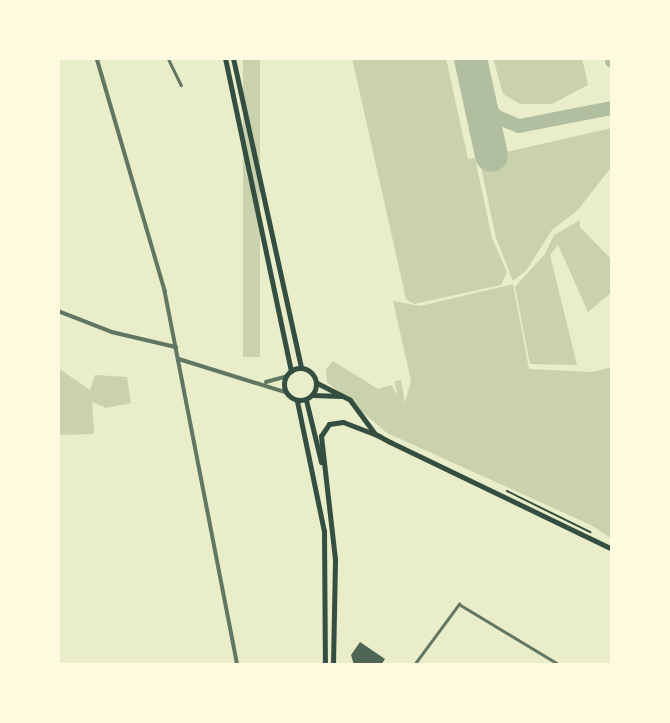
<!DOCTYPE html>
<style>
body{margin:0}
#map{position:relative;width:670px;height:723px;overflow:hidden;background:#e9edc9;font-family:Manrope,sans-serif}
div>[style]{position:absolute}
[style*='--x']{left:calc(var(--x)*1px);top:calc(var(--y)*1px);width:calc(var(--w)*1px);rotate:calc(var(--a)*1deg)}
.green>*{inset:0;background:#cad2ad;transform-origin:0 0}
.taxiway>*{height:14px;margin:-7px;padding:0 7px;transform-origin:7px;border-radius:7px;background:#b2bea0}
.runway>*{height:33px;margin:-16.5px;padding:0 16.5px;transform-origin:16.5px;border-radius:16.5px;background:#b2bea0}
.building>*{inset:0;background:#4f6655}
.path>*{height:2px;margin:-1px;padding:0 1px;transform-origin:1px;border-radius:1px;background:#344e41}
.minor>*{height:2.5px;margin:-1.25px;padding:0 1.25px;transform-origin:1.25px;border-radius:1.25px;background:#617663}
.tertiary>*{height:3.5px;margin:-1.75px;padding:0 1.75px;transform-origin:1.75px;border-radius:1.75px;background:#617663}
.primary>*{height:5px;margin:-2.5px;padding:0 2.5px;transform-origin:2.5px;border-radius:2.5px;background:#344e41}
.trunk>*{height:5px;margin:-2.5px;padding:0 2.5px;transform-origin:2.5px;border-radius:2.5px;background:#344e41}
.trunk>.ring{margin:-2.5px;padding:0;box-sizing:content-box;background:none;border:5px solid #344e41;border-radius:50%}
span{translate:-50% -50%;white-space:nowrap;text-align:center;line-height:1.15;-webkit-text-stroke:7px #fefae0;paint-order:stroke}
.frame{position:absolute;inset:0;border:60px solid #fefae0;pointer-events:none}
</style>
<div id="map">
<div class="green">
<i style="left:243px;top:58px;width:17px;height:299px"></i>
<i style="clip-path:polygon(352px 58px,446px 58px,468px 159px,475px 158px,492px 238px,507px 272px,501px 285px,414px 304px,406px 299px)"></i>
<i style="clip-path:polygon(493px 58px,582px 58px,588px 85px,552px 104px,520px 104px,503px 94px)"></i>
<i style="clip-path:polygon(612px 128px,612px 166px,578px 210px,552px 230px,526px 271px,513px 281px,496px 238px,479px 158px)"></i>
<i style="clip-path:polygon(580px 220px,580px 227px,612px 260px,612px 292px,588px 312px,558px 245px,550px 255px,577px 365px,530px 364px,515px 287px,545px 254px,554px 235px)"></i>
<i style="clip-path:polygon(513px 284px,529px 369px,592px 372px,612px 367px,612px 539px,591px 525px,387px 433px,327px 382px,326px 369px,333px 361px,378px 389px,392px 385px,397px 397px,395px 381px,401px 380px,405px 403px,411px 381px,393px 301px,420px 306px)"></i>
<i style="clip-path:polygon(58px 368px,90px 390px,95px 375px,127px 377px,131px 403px,106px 408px,92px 402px,94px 434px,58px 435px)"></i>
</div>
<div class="taxiway">
<i style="--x:612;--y:58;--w:3;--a:90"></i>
<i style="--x:477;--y:88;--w:33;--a:57"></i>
<i style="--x:495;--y:116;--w:26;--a:23"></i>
<i style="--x:519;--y:126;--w:95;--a:-11"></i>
</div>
<div class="runway">
<i style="--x:470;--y:58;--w:99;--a:77.8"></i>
</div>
<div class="building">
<i style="clip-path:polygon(360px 642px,385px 659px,381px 665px,354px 665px,351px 655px)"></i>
</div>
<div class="path">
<i style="--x:507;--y:491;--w:93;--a:26.3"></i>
</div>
<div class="minor">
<i style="--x:168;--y:58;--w:30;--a:64"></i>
<i style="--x:414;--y:665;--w:76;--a:-53.6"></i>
<i style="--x:459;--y:604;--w:118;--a:31.1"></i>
</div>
<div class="tertiary">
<i style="--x:97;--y:58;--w:243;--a:73.7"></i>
<i style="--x:165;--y:291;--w:381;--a:79"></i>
<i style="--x:58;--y:311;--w:58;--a:21.3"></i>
<i style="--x:112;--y:332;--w:66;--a:13.2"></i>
<i style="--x:179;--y:359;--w:111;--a:17.3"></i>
<i style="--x:266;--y:382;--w:20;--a:-15"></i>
</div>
<div class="primary">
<i style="--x:317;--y:383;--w:37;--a:27"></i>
<i style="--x:350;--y:400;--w:42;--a:53.7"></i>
<i style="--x:375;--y:434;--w:17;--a:28"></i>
<i style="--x:390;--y:442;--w:246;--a:25.7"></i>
<i style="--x:312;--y:395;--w:29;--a:2"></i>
</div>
<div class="trunk">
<i style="--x:225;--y:58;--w:320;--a:78.1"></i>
<i style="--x:233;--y:58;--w:317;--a:77.6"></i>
<i class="ring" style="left:284px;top:368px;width:27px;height:27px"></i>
<i style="--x:306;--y:400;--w:64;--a:76.4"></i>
<i style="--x:297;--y:401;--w:133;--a:78.3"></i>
<i style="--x:324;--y:531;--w:134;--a:89.6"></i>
<i style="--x:333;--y:665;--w:106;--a:-88.9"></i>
<i style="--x:335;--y:559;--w:124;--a:-96.5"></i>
<i style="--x:321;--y:436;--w:14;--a:-56"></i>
<i style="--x:329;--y:424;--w:14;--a:-8"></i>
<i style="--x:343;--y:422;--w:39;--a:21"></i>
</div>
<div class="frame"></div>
</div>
